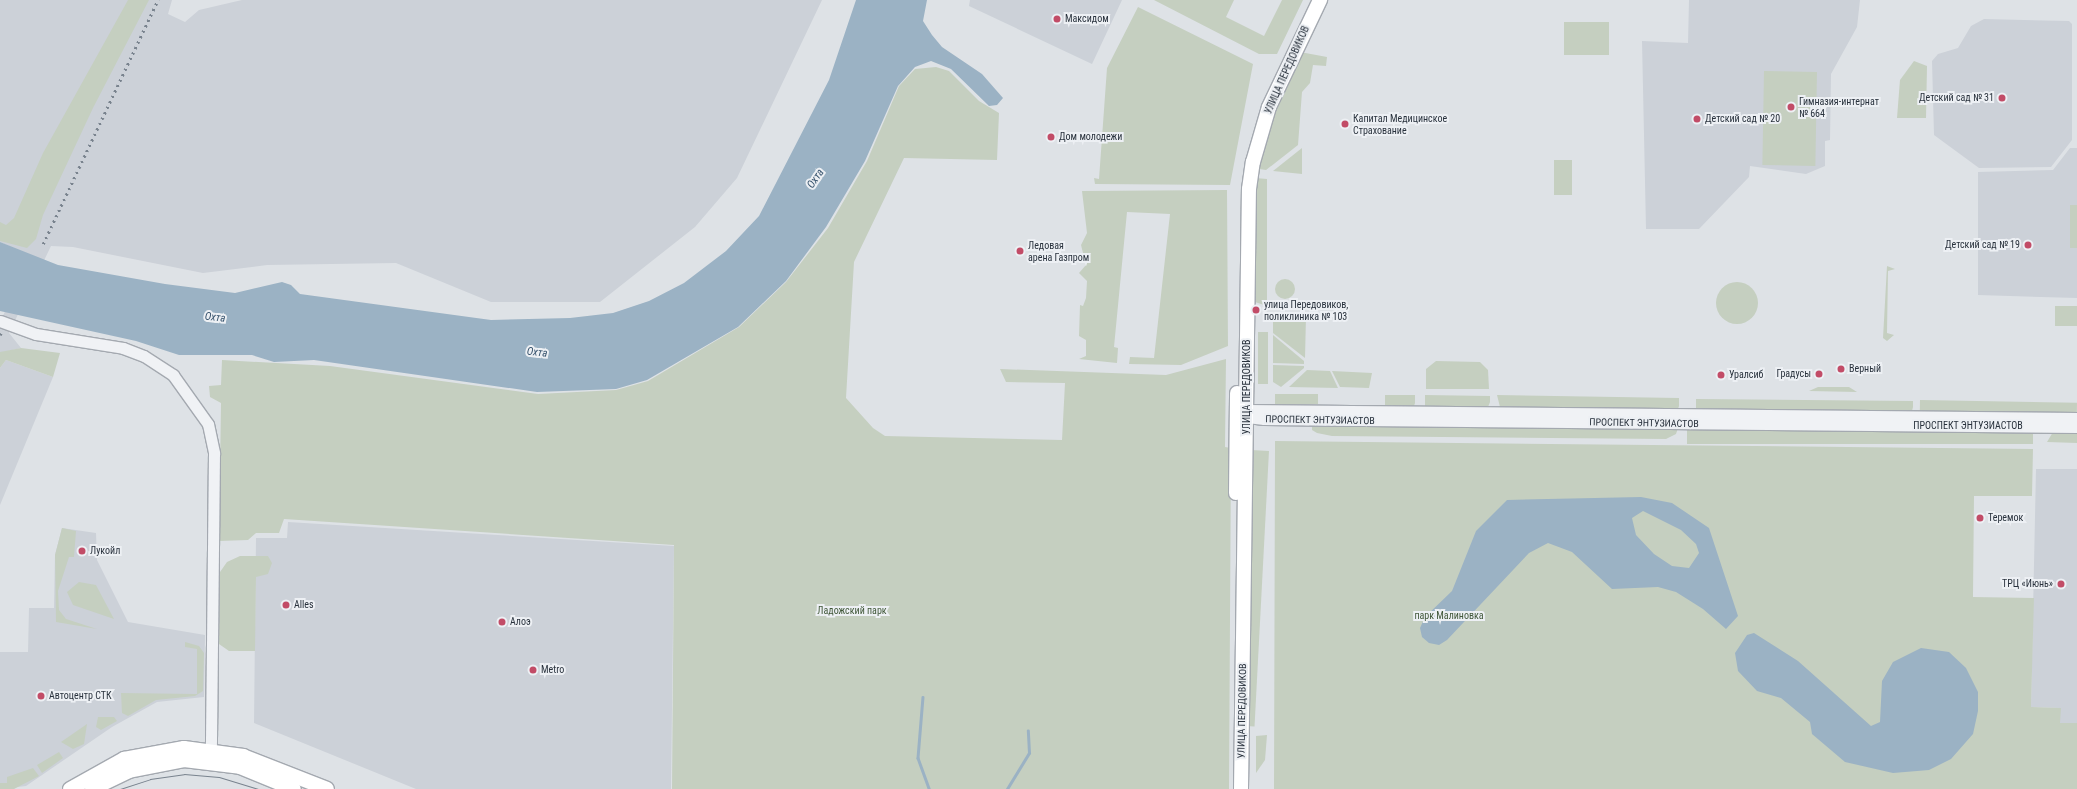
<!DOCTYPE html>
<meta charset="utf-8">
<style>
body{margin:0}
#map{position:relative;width:2077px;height:789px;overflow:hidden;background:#dee2e6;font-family:"Roboto Condensed",sans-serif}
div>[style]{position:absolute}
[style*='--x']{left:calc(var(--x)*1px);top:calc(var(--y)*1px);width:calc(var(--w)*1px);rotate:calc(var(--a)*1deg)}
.built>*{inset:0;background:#ccd1d8}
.green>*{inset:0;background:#c5cfc0;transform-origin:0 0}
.round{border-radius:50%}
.water>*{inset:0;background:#9bb2c4}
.stream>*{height:2.5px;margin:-1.25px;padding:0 1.25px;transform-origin:1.25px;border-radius:1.25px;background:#9bb2c4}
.roads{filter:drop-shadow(1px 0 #a4a9b0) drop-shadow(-1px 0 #a4a9b0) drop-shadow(0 1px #a4a9b0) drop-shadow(0 -1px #a4a9b0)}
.minor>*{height:11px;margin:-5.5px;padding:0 5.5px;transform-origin:5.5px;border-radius:5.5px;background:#f0f2f5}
.major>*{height:14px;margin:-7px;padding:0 7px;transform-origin:7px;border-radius:7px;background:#fff}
.tram>*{height:1px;margin:-0.5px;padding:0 0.5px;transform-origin:0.5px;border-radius:0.5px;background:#79838e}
.rail>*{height:2.5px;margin-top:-1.25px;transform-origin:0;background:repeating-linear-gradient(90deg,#79838e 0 2px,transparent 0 6px)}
.dots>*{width:11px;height:11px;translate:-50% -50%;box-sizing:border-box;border:2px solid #edf0f4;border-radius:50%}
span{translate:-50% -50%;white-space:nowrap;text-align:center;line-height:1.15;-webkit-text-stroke:4px #edf0f4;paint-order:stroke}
.poi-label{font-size:10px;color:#28313c}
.left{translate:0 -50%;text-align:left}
.right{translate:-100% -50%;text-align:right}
.street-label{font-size:10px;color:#28313c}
.park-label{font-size:10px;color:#3f5637}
.water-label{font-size:11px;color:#36526c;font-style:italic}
</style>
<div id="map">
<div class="built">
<i style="clip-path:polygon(0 0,172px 0,168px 14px,185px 22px,199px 10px,242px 0,822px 0,737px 178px,695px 227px,600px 302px,491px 302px,396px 263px,267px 265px,203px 273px,73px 247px,51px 246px,9px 333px,21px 348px,0 353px,0 323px,29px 255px,0 242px)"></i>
<i style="clip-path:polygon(970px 0,1122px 0,1092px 64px,969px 6px)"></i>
<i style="clip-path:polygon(1689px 0,1860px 0,1857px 27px,1831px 74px,1830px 140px,1825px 141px,1825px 166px,1806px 174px,1750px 166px,1749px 177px,1699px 229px,1646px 229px,1642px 41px,1688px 43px)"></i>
<i style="clip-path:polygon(1984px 19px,2069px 21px,2072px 24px,2072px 140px,2051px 167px,1979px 168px,1934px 135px,1932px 61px,1938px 54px,1958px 48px,1971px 26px)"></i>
<i style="clip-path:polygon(2070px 148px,2077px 148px,2077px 298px,1978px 295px,1978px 172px,2053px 170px)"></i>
<i style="clip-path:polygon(6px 360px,53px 377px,0 505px,0 368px)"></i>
<i style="clip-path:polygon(2036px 469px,2077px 469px,2077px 723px,2060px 723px,2060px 708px,2031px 707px)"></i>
<i style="clip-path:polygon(288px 522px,674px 546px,671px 789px,416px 789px,254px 723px,256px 538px,287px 538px)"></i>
<i style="clip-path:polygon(62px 528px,96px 533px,97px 560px,128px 622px,205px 635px,204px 697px,157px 702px,112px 727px,26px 786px,0 789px,0 652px,28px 652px,29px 608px,54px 608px,55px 555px)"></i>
</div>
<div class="green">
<i style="clip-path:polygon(128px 0,149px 0,93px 108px,43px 215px,36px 239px,27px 248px,0 241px,0 222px,6px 225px,14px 218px,43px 153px)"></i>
<i style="clip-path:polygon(1154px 0,1234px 0,1226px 17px,1264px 36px,1282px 0,1303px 0,1277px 54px,1259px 54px)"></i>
<i style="clip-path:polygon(1138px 7px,1253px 64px,1230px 185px,1095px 184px,1094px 178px,1099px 179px,1107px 68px)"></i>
<i style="left:1609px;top:22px;width:33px;height:45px;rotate:90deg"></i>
<i style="clip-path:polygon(1300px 52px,1327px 57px,1326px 66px,1313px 65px,1310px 83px,1302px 92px,1298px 145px,1266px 170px,1259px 169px,1264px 134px)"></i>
<i style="clip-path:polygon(1914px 61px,1927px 66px,1926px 118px,1897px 118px,1900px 80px)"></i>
<i style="clip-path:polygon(936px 67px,949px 71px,979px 101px,999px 113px,997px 160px,904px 158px,854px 262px,846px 398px,873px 428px,885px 436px,1062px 440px,1065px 383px,1006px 382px,1000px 369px,1166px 375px,1226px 359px,1225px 447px,1231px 448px,1229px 789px,672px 789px,674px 545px,284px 519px,279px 533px,256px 533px,248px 540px,219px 541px,221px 403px,210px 397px,209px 386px,221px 385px,222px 360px,330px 366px,538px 394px,616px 390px,648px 381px,739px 327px,786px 282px,828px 228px,867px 161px,899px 86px,915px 69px)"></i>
<i style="left:1764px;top:71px;width:53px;height:94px;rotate:1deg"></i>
<i style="clip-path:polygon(1302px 148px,1302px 174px,1273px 171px)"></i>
<i style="left:1554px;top:160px;width:18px;height:35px"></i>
<i style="clip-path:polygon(1255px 178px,1267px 179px,1267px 306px,1252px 301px)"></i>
<i style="clip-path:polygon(1227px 190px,1228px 346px,1181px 365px,1129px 364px,1130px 357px,1154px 358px,1170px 214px,1127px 212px,1114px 347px,1118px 348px,1117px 363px,1079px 359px,1086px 356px,1086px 340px,1079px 336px,1080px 305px,1083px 306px,1086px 298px,1087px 281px,1079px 273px,1086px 265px,1081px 245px,1087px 233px,1082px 191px)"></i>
<i style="left:2070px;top:205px;width:7px;height:43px"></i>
<i style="clip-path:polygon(1887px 266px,1895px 269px,1888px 271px,1887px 333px,1894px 335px,1887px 341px,1883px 338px)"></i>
<i class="round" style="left:1275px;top:279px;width:20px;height:20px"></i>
<i class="round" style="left:1716px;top:282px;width:42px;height:42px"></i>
<i style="left:2055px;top:306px;width:22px;height:20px"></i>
<i style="clip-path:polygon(1278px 314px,1306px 316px,1305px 358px,1273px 333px,1273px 320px)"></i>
<i style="left:1258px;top:332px;width:10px;height:52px"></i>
<i style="clip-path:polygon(1273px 335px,1304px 361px,1304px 364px,1273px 363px)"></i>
<i style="clip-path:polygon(21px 348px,60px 353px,53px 377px,6px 360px,0 368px,0 352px)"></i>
<i style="clip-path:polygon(1436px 361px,1480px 362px,1488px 370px,1489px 389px,1426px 389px,1426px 369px)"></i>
<i style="clip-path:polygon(1273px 365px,1304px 366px,1304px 368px,1281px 387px,1273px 382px)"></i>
<i style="clip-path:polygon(1307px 370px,1330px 371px,1338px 388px,1289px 387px)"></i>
<i style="clip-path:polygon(1332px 371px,1372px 373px,1369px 388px,1340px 387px)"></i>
<i style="clip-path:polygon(1818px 387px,1849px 387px,1857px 392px,1809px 391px)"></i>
<i style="left:1275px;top:394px;width:43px;height:10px"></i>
<i style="clip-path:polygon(1385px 395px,1415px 395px,1415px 403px,1414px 406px,1385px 405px)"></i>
<i style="clip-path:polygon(1425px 395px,1490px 396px,1490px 402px,1488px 407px,1425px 406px)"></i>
<i style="clip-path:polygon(1497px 395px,1679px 398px,1679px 406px,1678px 409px,1500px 407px)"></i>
<i style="clip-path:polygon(1696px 399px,1913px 401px,1913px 407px,1912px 411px,1696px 409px)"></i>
<i style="left:1920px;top:400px;width:157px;height:11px;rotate:1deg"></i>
<i style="clip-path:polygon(1312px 425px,1678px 428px,1676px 434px,1666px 439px,1332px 436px,1317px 433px,1312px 430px)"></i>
<i style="left:1687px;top:429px;width:346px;height:15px"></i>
<i style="clip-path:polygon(2053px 432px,2077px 432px,2077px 443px,2047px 442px)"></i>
<i style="clip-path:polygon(1275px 441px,2033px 449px,2032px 496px,1974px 496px,1973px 597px,2034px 598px,2031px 707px,2061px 708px,2060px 723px,2077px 723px,2077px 789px,1274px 789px)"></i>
<i style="left:1251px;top:450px;width:18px;height:276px;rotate:3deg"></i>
<i style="clip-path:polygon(62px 528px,76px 531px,74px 557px,69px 557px,58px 591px,59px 610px,66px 619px,97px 629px,56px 622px,55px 555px)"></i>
<i style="clip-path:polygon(240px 556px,268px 556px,272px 563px,268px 574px,256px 577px,255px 651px,229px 651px,219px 644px,220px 572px,227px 562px)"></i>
<i style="clip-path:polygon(79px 582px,96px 585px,114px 619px,73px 605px,67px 592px)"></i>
<i style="clip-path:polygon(185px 642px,199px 646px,204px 653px,203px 691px,195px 696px,156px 700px,128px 716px,122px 713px,121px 693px,197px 694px,197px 649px,185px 647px)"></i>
<i style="clip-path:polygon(98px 717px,114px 717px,117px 721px,101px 730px,96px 727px)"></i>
<i style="clip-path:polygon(87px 724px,84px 744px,73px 749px,61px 742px)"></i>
<i style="clip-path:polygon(1267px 735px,1265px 760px,1256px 773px,1256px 736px)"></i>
<i style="clip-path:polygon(59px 752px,63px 758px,42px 773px,37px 765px)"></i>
<i style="clip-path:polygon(33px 768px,39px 776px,14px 789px,0 789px,0 783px,7px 783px,7px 777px)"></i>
</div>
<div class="water">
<i style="clip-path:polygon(856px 0,927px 0,923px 21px,932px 35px,942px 47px,982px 74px,1003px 98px,997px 105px,989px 106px,951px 69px,931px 61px,915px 67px,898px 86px,865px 161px,826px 227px,786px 281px,738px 327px,647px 380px,616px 389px,537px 392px,314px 360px,274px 362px,252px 355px,179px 355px,136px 341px,0 311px,0 242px,58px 265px,165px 284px,235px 293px,282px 282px,291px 285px,300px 294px,491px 320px,570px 318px,613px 313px,649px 301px,684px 283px,726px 251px,759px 216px,829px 80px)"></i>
<i style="clip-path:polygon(evenodd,1641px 497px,1672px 503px,1709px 528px,1738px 616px,1726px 629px,1703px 609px,1676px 592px,1658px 587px,1612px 589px,1572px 552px,1548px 543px,1529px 553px,1447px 640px,1439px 645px,1429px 643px,1422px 637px,1420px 628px,1425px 617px,1452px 591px,1476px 531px,1507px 500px,1641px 497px,1643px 511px,1681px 530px,1696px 544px,1699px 553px,1689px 568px,1672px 566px,1654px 554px,1636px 535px,1632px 518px,1643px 511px)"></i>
<i style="clip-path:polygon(1754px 633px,1798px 661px,1871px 726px,1880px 722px,1882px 681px,1893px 662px,1921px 648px,1949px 652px,1966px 668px,1978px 692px,1978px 711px,1973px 734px,1951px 759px,1929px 770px,1893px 773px,1845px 762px,1812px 734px,1810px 722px,1781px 698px,1757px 691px,1738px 671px,1735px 653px,1747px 635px)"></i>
</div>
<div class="stream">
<i style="--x:923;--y:697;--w:61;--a:94.7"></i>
<i style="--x:918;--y:758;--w:33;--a:70"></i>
<i style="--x:1007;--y:789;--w:42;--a:-58.6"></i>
<i style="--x:1029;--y:753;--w:22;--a:-93"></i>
</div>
<div class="roads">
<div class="minor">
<i style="--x:0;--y:321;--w:38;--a:20"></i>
<i style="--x:36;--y:334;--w:88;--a:9.1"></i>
<i style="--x:123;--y:348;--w:22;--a:21"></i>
<i style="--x:144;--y:356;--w:35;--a:33"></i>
<i style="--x:173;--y:375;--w:60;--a:54.5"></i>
<i style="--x:208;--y:424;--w:30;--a:78"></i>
<i style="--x:214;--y:453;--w:296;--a:90.6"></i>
<i style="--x:1240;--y:413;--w:7;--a:-27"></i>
<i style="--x:1246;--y:410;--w:831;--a:0.55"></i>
<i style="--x:1239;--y:416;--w:25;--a:7"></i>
<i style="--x:1264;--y:419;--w:813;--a:0.56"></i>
</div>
<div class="major">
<i style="--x:1236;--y:493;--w:100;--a:-89.4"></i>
<i style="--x:70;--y:789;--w:62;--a:-29.1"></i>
<i style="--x:124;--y:759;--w:61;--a:-10.4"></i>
<i style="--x:184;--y:748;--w:60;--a:7.7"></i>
<i style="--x:243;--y:756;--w:90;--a:21.4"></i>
<i style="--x:92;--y:789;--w:41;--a:-25.9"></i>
<i style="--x:129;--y:771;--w:56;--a:-11.3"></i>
<i style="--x:184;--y:760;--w:56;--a:7.1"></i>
<i style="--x:240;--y:767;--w:58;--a:22.2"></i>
<i style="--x:1241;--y:789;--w:600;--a:-89.24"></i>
<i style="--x:1249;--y:189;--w:27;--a:-82"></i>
<i style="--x:1253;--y:162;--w:57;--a:-73.8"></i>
<i style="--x:1269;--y:107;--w:119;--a:-64.5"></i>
</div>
</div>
<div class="tram">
<i style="--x:120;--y:789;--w:32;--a:-18"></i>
<i style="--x:150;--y:779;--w:34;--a:-8"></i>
<i style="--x:184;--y:774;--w:35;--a:5"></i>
<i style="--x:219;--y:777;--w:41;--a:17.1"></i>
</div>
<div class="rail">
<i style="--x:43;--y:244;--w:270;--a:-64.8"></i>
<i style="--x:0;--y:335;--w:2;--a:-63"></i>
</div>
<div class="dots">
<i style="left:1057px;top:19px;background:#c24c67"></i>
<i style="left:2002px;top:98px;background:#c24c67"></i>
<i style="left:1791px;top:107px;background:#c24c67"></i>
<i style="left:1697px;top:119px;background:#c24c67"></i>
<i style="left:1345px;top:124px;background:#c24c67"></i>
<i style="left:1051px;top:137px;background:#c24c67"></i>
<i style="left:2028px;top:245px;background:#c24c67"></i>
<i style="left:1020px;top:251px;background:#c24c67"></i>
<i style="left:1256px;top:310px;background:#c24c67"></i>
<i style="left:1841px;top:369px;background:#c24c67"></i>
<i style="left:1819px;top:374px;background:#c24c67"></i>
<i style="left:1721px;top:375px;background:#c24c67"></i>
<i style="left:1980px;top:518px;background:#c24c67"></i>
<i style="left:82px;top:551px;background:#c24c67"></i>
<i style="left:2061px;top:584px;background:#c24c67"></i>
<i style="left:286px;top:605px;background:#c24c67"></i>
<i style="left:502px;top:622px;background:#c24c67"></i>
<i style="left:533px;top:670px;background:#c24c67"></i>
<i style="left:41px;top:696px;background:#c24c67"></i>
</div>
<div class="poi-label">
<span class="left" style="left:1065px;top:19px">Максидом</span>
<span class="right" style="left:1994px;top:98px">Детский сад № 31</span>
<span class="left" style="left:1799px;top:107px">Гимназия-интернат<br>№ 664</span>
<span class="left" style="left:1353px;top:124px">Капитал Медицинское<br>Страхование</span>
<span class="left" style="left:1705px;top:119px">Детский сад № 20</span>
<span class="left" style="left:1059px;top:137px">Дом молодежи</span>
<span class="left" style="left:1028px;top:251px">Ледовая<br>арена Газпром</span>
<span class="right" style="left:2020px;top:245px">Детский сад № 19</span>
<span class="left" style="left:1264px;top:310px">улица Передовиков,<br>поликлиника № 103</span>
<span class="left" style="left:1849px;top:369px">Верный</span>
<span class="right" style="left:1811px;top:374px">Градусы</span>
<span class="left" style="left:1729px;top:375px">Уралсиб</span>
<span class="left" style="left:1988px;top:518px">Теремок</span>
<span class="left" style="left:90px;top:551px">Лукойл</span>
<span class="right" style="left:2053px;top:584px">ТРЦ «Июнь»</span>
<span class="left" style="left:294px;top:605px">Alles</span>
<span class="left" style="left:510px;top:622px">Алоэ</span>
<span class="left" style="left:541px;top:670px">Metro</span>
<span class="left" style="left:49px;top:696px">Автоцентр СТК</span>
</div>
<div class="street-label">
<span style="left:1287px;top:70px;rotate:-66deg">УЛИЦА ПЕРЕДОВИКОВ</span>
<span style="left:1247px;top:387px;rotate:-90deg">УЛИЦА ПЕРЕДОВИКОВ</span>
<span style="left:1320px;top:420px;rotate:1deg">ПРОСПЕКТ ЭНТУЗИАСТОВ</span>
<span style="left:1644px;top:423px;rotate:1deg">ПРОСПЕКТ ЭНТУЗИАСТОВ</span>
<span style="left:1968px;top:426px">ПРОСПЕКТ ЭНТУЗИАСТОВ</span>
<span style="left:1242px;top:711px;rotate:-89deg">УЛИЦА ПЕРЕДОВИКОВ</span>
</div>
<div class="park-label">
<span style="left:852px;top:611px">Ладожский парк</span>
<span style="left:1449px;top:616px">парк Малиновка</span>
</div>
<div class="water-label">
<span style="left:816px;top:179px;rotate:-56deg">Охта</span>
<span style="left:215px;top:318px;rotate:6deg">Охта</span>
<span style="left:537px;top:353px;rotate:6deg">Охта</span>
</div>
</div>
